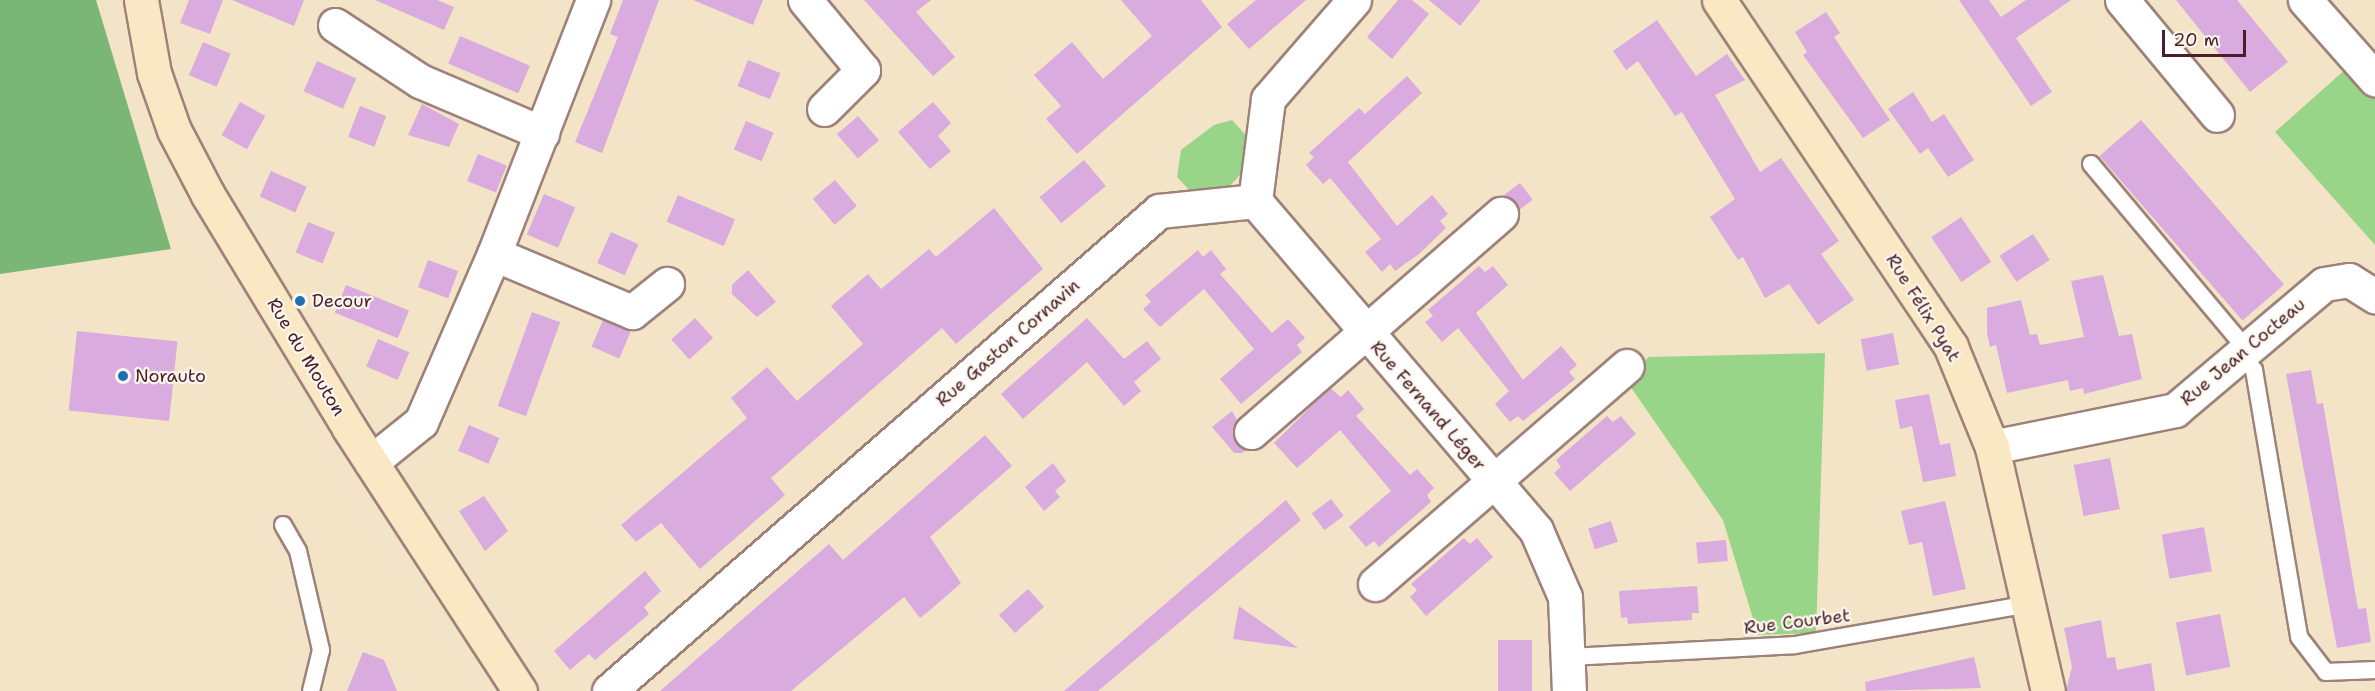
<!DOCTYPE html>
<meta charset="utf-8">
<style>
body{margin:0}
#map{position:relative;width:2375px;height:691px;overflow:hidden;background:#f3e4c8;font-family:"Shantell Sans",sans-serif}
div>[style]{position:absolute}
[style*='--x']{left:calc(var(--x)*1px);top:calc(var(--y)*1px);width:calc(var(--w)*1px);rotate:calc(var(--a)*1deg)}
.green>*{inset:0;background:#99d589}
.forest>*{inset:0;background:#7ab675}
.building>*{inset:0;background:#d9abde;transform-origin:0 0}
.roads{filter:drop-shadow(2px 0 #9e827a) drop-shadow(-2px 0 #9e827a) drop-shadow(0 2px #9e827a) drop-shadow(0 -2px #9e827a)}
.lane>*{height:16px;margin:-8px;padding:0 8px;transform-origin:8px;border-radius:8px;background:#fff}
.street>*{height:33px;margin:-16.5px;padding:0 16.5px;transform-origin:16.5px;border-radius:16.5px;background:#fff}
.secondary>*{height:33px;margin:-16.5px;padding:0 16.5px;transform-origin:16.5px;border-radius:16.5px;background:#fae7c3}
.dots>*{width:16px;height:16px;translate:-50% -50%;box-sizing:border-box;border:3px solid #fbf7ec;border-radius:50%}
span{translate:-50% -50%;white-space:nowrap;text-align:center;line-height:1.15;-webkit-text-stroke:4.5px #fbf7ec;paint-order:stroke}
.poi-label{font-size:18px;color:#4a1f2b}
.left{translate:0 -50%;text-align:left}
.street-label{font-size:18px;color:#4a1f2b}
.scale{position:absolute;left:2162px;top:30px;width:84px;height:27px;box-sizing:border-box;border:3px solid #4a1f2b;border-top:0;padding-left:8px;font-size:18px;line-height:21px;white-space:nowrap;color:#4a1f2b;-webkit-text-stroke:4px #fbf7ec;paint-order:stroke}
</style>
<div id="map">
<div class="green">
<i style="clip-path:polygon(2375px 51px,2375px 245px,2275px 132px,2348px 67px)"></i>
<i style="clip-path:polygon(1232px 120px,1249px 139px,1250px 164px,1227px 189px,1193px 194px,1177px 177px,1181px 150px,1214px 125px)"></i>
<i style="clip-path:polygon(1825px 353px,1816px 633px,1758px 635px,1723px 520px,1625px 379px,1649px 357px)"></i>
</div>
<div class="forest">
<i style="clip-path:polygon(0 0,96px 0,171px 249px,0 274px)"></i>
</div>
<div class="building">
<i style="clip-path:polygon(189px 0,223px 0,210px 34px,180px 23px)"></i>
<i style="clip-path:polygon(232px 0,304px 0,294px 26px)"></i>
<i style="clip-path:polygon(375px 0,437px 0,454px 7px,444px 30px)"></i>
<i style="clip-path:polygon(623px 0,659px 0,602px 153px,575px 142px,618px 37px,610px 34px)"></i>
<i style="clip-path:polygon(693px 0,763px 0,753px 25px)"></i>
<i style="clip-path:polygon(864px 0,931px 0,916px 12px,955px 57px,933px 76px)"></i>
<i style="clip-path:polygon(1121px 0,1201px 0,1222px 27px,1077px 154px,1046px 119px,1061px 106px,1034px 75px,1072px 42px,1103px 79px,1152px 36px)"></i>
<i style="clip-path:polygon(1256px 0,1306px 0,1249px 49px,1227px 24px)"></i>
<i style="clip-path:polygon(1398px 0,1412px 0,1429px 14px,1392px 59px,1367px 37px)"></i>
<i style="clip-path:polygon(1429px 0,1481px 0,1460px 26px)"></i>
<i style="clip-path:polygon(1959px 0,1989px 0,2001px 17px,2026px 0,2071px 0,2016px 38px,2052px 92px,2031px 106px)"></i>
<i style="clip-path:polygon(2176px 0,2237px 0,2288px 62px,2250px 92px)"></i>
<i style="clip-path:polygon(1826px 12px,1840px 33px,1834px 37px,1890px 120px,1863px 138px,1803px 55px,1807px 52px,1795px 32px)"></i>
<i style="clip-path:polygon(1657px 20px,1696px 76px,1727px 54px,1745px 80px,1715px 95px,1760px 172px,1781px 158px,1839px 241px,1821px 254px,1854px 300px,1818px 325px,1789px 284px,1765px 298px,1743px 257px,1738px 260px,1710px 217px,1735px 199px,1682px 112px,1675px 116px,1638px 61px,1626px 70px,1613px 51px)"></i>
<i style="left:460px;top:36px;width:76px;height:30px;rotate:23deg"></i>
<i style="left:203px;top:42px;width:30px;height:36px;rotate:23deg"></i>
<i style="left:748px;top:60px;width:35px;height:28px;rotate:22deg"></i>
<i style="left:317px;top:61px;width:43px;height:33px;rotate:24deg"></i>
<i style="clip-path:polygon(1407px 76px,1422px 93px,1348px 162px,1397px 226px,1432px 195px,1448px 214px,1440px 221px,1446px 228px,1419px 254px,1395px 271px,1390px 264px,1382px 272px,1365px 252px,1381px 239px,1330px 178px,1323px 184px,1306px 165px,1314px 157px,1309px 153px,1359px 108px,1365px 114px)"></i>
<i style="clip-path:polygon(1913px 92px,1932px 122px,1944px 114px,1974px 160px,1948px 177px,1928px 148px,1920px 154px,1888px 109px)"></i>
<i style="left:240px;top:102px;width:29px;height:38px;rotate:29deg"></i>
<i style="clip-path:polygon(933px 102px,951px 123px,938px 136px,951px 151px,930px 169px,898px 132px)"></i>
<i style="clip-path:polygon(422px 104px,459px 124px,449px 147px,408px 135px)"></i>
<i style="left:360px;top:106px;width:28px;height:33px;rotate:21deg"></i>
<i style="left:858px;top:116px;width:32px;height:28px;rotate:49deg"></i>
<i style="left:2141px;top:120px;width:218px;height:55px;rotate:49deg"></i>
<i style="left:746px;top:121px;width:30px;height:31px;rotate:23deg"></i>
<i style="left:478px;top:154px;width:31px;height:29px;rotate:22deg"></i>
<i style="left:1084px;top:160px;width:34px;height:58px;rotate:50deg"></i>
<i style="left:271px;top:171px;width:39px;height:28px;rotate:24deg"></i>
<i style="left:835px;top:180px;width:34px;height:29px;rotate:50deg"></i>
<i style="left:1520px;top:183px;width:21px;height:21px;rotate:53deg"></i>
<i style="left:544px;top:194px;width:34px;height:44px;rotate:23deg"></i>
<i style="left:678px;top:195px;width:62px;height:29px;rotate:23deg"></i>
<i style="clip-path:polygon(994px 208px,1043px 269px,956px 344px,942px 328px,771px 478px,785px 495px,700px 569px,661px 523px,636px 542px,621px 525px,747px 418px,731px 398px,767px 367px,797px 401px,863px 344px,831px 306px,868px 274px,881px 289px,929px 249px,936px 257px)"></i>
<i style="left:1961px;top:217px;width:54px;height:36px;rotate:56deg"></i>
<i style="left:308px;top:222px;width:29px;height:33px;rotate:22deg"></i>
<i style="left:611px;top:232px;width:30px;height:34px;rotate:24deg"></i>
<i style="left:2033px;top:234px;width:31px;height:40px;rotate:57deg"></i>
<i style="clip-path:polygon(1198px 250px,1203px 257px,1211px 250px,1226px 269px,1220px 274px,1272px 333px,1288px 319px,1305px 338px,1297px 345px,1302px 352px,1241px 404px,1220px 379px,1254px 349px,1204px 289px,1160px 327px,1143px 309px,1151px 302px,1145px 295px)"></i>
<i style="left:428px;top:260px;width:32px;height:29px;rotate:20deg"></i>
<i style="clip-path:polygon(1479px 266px,1485px 272px,1493px 266px,1508px 285px,1476px 313px,1523px 380px,1561px 346px,1577px 365px,1569px 372px,1575px 379px,1523px 421px,1518px 416px,1510px 422px,1495px 404px,1509px 391px,1458px 328px,1442px 342px,1425px 322px,1433px 316px,1428px 310px)"></i>
<i style="clip-path:polygon(748px 270px,776px 302px,757px 317px,732px 294px,732px 285px)"></i>
<i style="clip-path:polygon(2103px 275px,2119px 336px,2132px 334px,2142px 379px,2084px 394px,2083px 388px,2070px 391px,2068px 380px,2007px 393px,1996px 345px,1990px 347px,1987px 333px,1987px 308px,2021px 300px,2030px 335px,2037px 334px,2040px 345px,2084px 337px,2071px 281px)"></i>
<i style="left:346px;top:285px;width:68px;height:30px;rotate:22deg"></i>
<i style="left:532px;top:312px;width:30px;height:100px;rotate:20deg"></i>
<i style="left:695px;top:318px;width:27px;height:32px;rotate:48deg"></i>
<i style="clip-path:polygon(1087px 318px,1124px 359px,1147px 341px,1161px 359px,1134px 382px,1141px 391px,1124px 406px,1087px 362px,1023px 419px,1001px 394px)"></i>
<i style="left:603px;top:320px;width:30px;height:29px;rotate:23deg"></i>
<i style="left:77px;top:331px;width:101px;height:80px;rotate:6deg"></i>
<i style="left:1893px;top:333px;width:32px;height:33px;rotate:79deg"></i>
<i style="left:378px;top:339px;width:34px;height:30px;rotate:23deg"></i>
<i style="clip-path:polygon(2311px 370px,2317px 404px,2323px 403px,2358px 609px,2366px 608px,2371px 642px,2337px 648px,2286px 374px)"></i>
<i style="clip-path:polygon(1330px 388px,1341px 397px,1348px 390px,1364px 409px,1356px 416px,1410px 475px,1417px 469px,1434px 488px,1427px 495px,1431px 502px,1379px 547px,1374px 541px,1366px 547px,1349px 527px,1391px 491px,1340px 430px,1297px 468px,1274px 443px)"></i>
<i style="clip-path:polygon(1929px 394px,1940px 445px,1950px 443px,1956px 476px,1923px 482px,1912px 426px,1900px 429px,1895px 400px)"></i>
<i style="clip-path:polygon(1232px 411px,1237px 420px,1233px 436px,1246px 450px,1242px 453px,1234px 453px,1212px 427px)"></i>
<i style="clip-path:polygon(1607px 416px,1613px 422px,1621px 416px,1636px 434px,1570px 491px,1554px 473px,1561px 467px,1556px 460px)"></i>
<i style="left:469px;top:425px;width:33px;height:28px;rotate:23deg"></i>
<i style="clip-path:polygon(985px 435px,1012px 466px,930px 537px,961px 583px,929px 611px,920px 618px,904px 597px,791px 691px,660px 691px,829px 544px,843px 560px)"></i>
<i style="left:2110px;top:458px;width:52px;height:37px;rotate:79deg"></i>
<i style="clip-path:polygon(1053px 463px,1066px 481px,1055px 491px,1060px 497px,1044px 511px,1025px 487px)"></i>
<i style="clip-path:polygon(484px 496px,508px 531px,485px 551px,459px 511px)"></i>
<i style="left:1331px;top:499px;width:21px;height:24px;rotate:53deg"></i>
<i style="clip-path:polygon(1286px 500px,1301px 520px,1098px 691px,1064px 691px)"></i>
<i style="clip-path:polygon(1945px 501px,1966px 589px,1933px 596px,1922px 542px,1909px 545px,1901px 511px)"></i>
<i style="left:1611px;top:521px;width:22px;height:24px;rotate:72deg"></i>
<i style="left:2204px;top:527px;width:45px;height:43px;rotate:80deg"></i>
<i style="clip-path:polygon(1464px 538px,1470px 544px,1477px 538px,1493px 557px,1426px 616px,1410px 597px,1417px 590px,1411px 584px)"></i>
<i style="left:1726px;top:540px;width:21px;height:30px;rotate:85deg"></i>
<i style="clip-path:polygon(645px 571px,661px 591px,644px 607px,649px 614px,595px 660px,589px 654px,570px 670px,554px 651px)"></i>
<i style="clip-path:polygon(1697px 586px,1699px 613px,1692px 613px,1692px 620px,1628px 624px,1627px 617px,1621px 618px,1619px 591px)"></i>
<i style="left:1028px;top:589px;width:24px;height:39px;rotate:48deg"></i>
<i style="clip-path:polygon(1239px 606px,1298px 648px,1233px 639px)"></i>
<i style="left:2220px;top:614px;width:54px;height:45px;rotate:79deg"></i>
<i style="clip-path:polygon(2101px 620px,2107px 658px,2115px 657px,2117px 670px,2151px 663px,2155px 691px,2066px 691px,2072px 667px,2064px 628px)"></i>
<i style="left:1498px;top:640px;width:34px;height:51px"></i>
<i style="clip-path:polygon(363px 652px,384px 660px,397px 691px,347px 691px)"></i>
<i style="clip-path:polygon(1974px 657px,1981px 688px,1866px 691px,1865px 682px)"></i>
</div>
<div class="roads">
<div class="lane">
<i style="--x:2091;--y:164;--w:241;--a:50"></i>
<i style="--x:2241;--y:354;--w:21;--a:51"></i>
<i style="--x:2254;--y:370;--w:271;--a:80.4"></i>
<i style="--x:2299;--y:637;--w:44;--a:52.4"></i>
<i style="--x:2326;--y:672;--w:49;--a:-2.3"></i>
<i style="--x:283;--y:525;--w:30;--a:60"></i>
<i style="--x:298;--y:551;--w:102;--a:76.9"></i>
<i style="--x:321;--y:650;--w:42;--a:103.7"></i>
<i style="--x:1568;--y:657;--w:227;--a:-3"></i>
<i style="--x:1795;--y:645;--w:238;--a:-9.9"></i>
</div>
<div class="street">
<i style="--x:805;--y:0;--w:91;--a:50.4"></i>
<i style="--x:863;--y:70;--w:55;--a:135"></i>
<i style="--x:2122;--y:0;--w:149;--a:50.4"></i>
<i style="--x:2305;--y:0;--w:106;--a:48.5"></i>
<i style="--x:335;--y:25;--w:102;--a:33.4"></i>
<i style="--x:420;--y:81;--w:133;--a:23.1"></i>
<i style="--x:1255;--y:201;--w:433;--a:49.5"></i>
<i style="--x:1536;--y:530;--w:73;--a:66.6"></i>
<i style="--x:1565;--y:597;--w:94;--a:87.6"></i>
<i style="--x:494;--y:254;--w:150;--a:22.8"></i>
<i style="--x:632;--y:312;--w:45;--a:-38.7"></i>
<i style="--x:1251;--y:432;--w:332;--a:-41.1"></i>
<i style="--x:1992;--y:447;--w:187;--a:-11.4"></i>
<i style="--x:2175;--y:410;--w:195;--a:-40.2"></i>
<i style="--x:2324;--y:284;--w:25;--a:-9"></i>
<i style="--x:2349;--y:280;--w:31;--a:32"></i>
<i style="--x:371;--y:462;--w:64;--a:-38.7"></i>
<i style="--x:421;--y:422;--w:183;--a:-66.5"></i>
<i style="--x:494;--y:254;--w:273;--a:-68.7"></i>
<i style="--x:1375;--y:584;--w:333;--a:-40.9"></i>
<i style="--x:609;--y:691;--w:730;--a:-41.11"></i>
<i style="--x:1159;--y:211;--w:97;--a:-5.9"></i>
<i style="--x:1255;--y:201;--w:103;--a:-82.7"></i>
<i style="--x:1268;--y:99;--w:131;--a:-49"></i>
</div>
<div class="secondary">
<i style="--x:141;--y:0;--w:74;--a:79.9"></i>
<i style="--x:154;--y:73;--w:60;--a:70.7"></i>
<i style="--x:174;--y:130;--w:73;--a:62.4"></i>
<i style="--x:208;--y:195;--w:272;--a:58.8"></i>
<i style="--x:349;--y:428;--w:314;--a:57"></i>
<i style="--x:1719;--y:0;--w:417;--a:56.2"></i>
<i style="--x:1951;--y:347;--w:108;--a:67.7"></i>
<i style="--x:1992;--y:447;--w:250;--a:77.1"></i>
</div>
</div>
<div class="dots">
<i style="left:300px;top:301px;background:#1f6fb2"></i>
<i style="left:123px;top:376px;background:#1f6fb2"></i>
</div>
<div class="poi-label">
<span class="left" style="left:312px;top:301px">Decour</span>
<span class="left" style="left:135px;top:376px">Norauto</span>
</div>
<div class="street-label">
<span style="left:1923px;top:308px;rotate:58deg">Rue Félix Pyat</span>
<span style="left:1008px;top:343px;rotate:-41deg">Rue Gaston Cornavin</span>
<span style="left:2243px;top:352px;rotate:-40deg">Rue Jean Cocteau</span>
<span style="left:306px;top:357px;rotate:59deg">Rue du Mouton</span>
<span style="left:1428px;top:406px;rotate:49deg">Rue Fernand Léger</span>
<span style="left:1797px;top:622px;rotate:-7deg">Rue Courbet</span>
</div>
<div class="scale">20 m</div>
</div>
